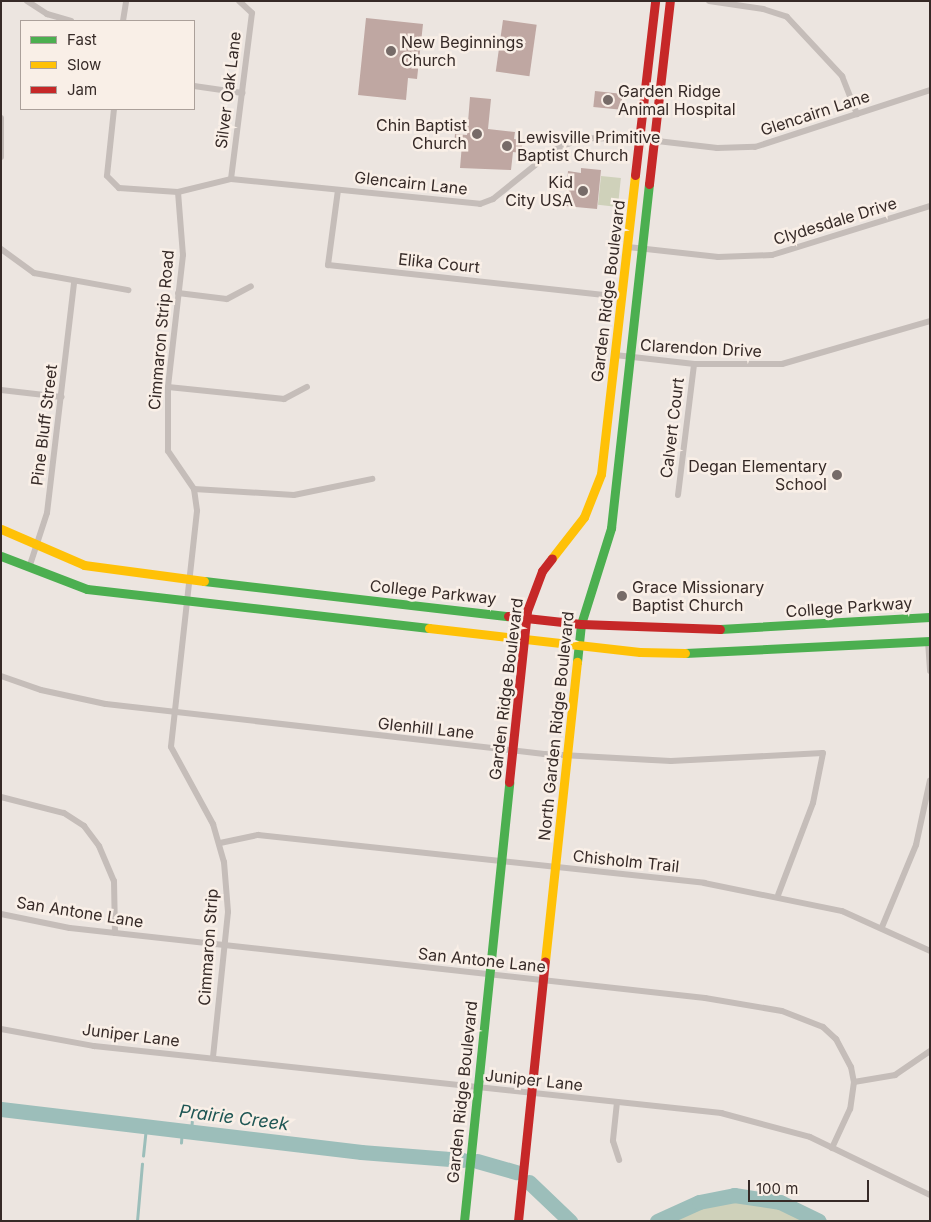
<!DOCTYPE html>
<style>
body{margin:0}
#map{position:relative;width:931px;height:1222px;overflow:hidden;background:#ece5e0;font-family:Inter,sans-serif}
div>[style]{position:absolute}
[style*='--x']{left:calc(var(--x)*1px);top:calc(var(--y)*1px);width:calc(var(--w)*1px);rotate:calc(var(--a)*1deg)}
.green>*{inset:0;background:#cfd1ba;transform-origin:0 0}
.stream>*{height:2.5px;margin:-1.25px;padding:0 1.25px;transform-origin:1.25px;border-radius:1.25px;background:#9cbeba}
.river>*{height:15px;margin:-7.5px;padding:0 7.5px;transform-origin:7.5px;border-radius:7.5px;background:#9cbeba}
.building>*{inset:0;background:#bfa7a2;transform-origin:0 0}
.street>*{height:6px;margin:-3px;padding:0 3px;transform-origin:3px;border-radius:3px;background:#c5bdb9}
.fast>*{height:9px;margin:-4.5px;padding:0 4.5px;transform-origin:4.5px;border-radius:4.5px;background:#4caf50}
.slow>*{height:9px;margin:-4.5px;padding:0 4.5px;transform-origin:4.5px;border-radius:4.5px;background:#ffc107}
.jam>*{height:9px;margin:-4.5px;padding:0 4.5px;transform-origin:4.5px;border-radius:4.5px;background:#c62828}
.dots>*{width:14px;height:14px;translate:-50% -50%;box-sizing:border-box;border:2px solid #f9efe7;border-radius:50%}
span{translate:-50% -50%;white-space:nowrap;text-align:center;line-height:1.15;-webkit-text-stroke:5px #f9efe7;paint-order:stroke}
.poi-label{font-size:16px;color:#362a27}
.left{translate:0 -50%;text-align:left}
.right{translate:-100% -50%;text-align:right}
.street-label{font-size:16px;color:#362a27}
.water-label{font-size:18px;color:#1e5654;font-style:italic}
.frame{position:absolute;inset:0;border:2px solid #362a27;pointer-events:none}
.legend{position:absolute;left:20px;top:20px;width:175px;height:90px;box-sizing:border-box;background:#f9efe7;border:1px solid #aba09a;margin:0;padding:6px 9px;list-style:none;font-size:15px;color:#362a27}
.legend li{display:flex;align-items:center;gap:10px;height:25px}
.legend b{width:25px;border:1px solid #aba09a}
.scale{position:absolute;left:748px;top:1180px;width:121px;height:22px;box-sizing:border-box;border:2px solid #362a27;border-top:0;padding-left:6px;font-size:15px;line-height:18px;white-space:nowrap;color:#362a27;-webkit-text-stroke:4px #f9efe7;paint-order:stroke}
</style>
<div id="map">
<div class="green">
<i style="left:601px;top:176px;width:20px;height:29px;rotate:6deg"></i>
<i style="clip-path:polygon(749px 1191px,789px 1200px,829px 1221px,653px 1221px,699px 1197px)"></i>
</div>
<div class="stream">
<i style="--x:191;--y:1131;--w:11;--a:-85"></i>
<i style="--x:181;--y:1143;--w:13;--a:-86"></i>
<i style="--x:143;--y:1156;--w:30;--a:-84"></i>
<i style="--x:137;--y:1221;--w:57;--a:-85"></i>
</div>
<div class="river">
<i style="--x:1;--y:1109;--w:363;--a:6.8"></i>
<i style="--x:361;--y:1152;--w:102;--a:4.5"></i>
<i style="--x:477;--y:1161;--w:41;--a:15.8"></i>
<i style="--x:529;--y:1182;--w:57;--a:43.6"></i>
<i style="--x:657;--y:1221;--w:46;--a:-24.3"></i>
<i style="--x:699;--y:1202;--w:36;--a:-11"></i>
<i style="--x:734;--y:1195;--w:47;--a:8.7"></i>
<i style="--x:780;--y:1202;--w:43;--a:26"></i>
</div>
<div class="building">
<i style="clip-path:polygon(366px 18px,423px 24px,417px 79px,408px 78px,406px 100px,358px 95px)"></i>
<i style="left:503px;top:20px;width:34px;height:52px;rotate:8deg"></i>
<i style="left:595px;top:91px;width:28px;height:16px;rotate:6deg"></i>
<i style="clip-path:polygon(470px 97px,491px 99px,488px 129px,515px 132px,514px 139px,523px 140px,521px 153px,513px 152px,511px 170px,460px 168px,462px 144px,454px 144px,455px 134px,467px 135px)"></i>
<i style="clip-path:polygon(581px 168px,601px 170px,597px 209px,565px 206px,568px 171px,581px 173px)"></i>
</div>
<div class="street">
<i style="--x:27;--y:1;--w:24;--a:33"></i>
<i style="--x:47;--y:14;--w:25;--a:16"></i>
<i style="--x:709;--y:1;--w:55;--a:8.4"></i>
<i style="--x:763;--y:9;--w:25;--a:18"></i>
<i style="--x:787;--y:17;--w:81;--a:47"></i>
<i style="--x:842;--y:76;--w:41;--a:68.5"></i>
<i style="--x:123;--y:21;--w:20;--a:-81"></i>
<i style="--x:194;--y:86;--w:49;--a:8.3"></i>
<i style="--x:114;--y:109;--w:67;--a:96"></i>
<i style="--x:107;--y:176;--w:17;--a:45"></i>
<i style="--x:119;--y:188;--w:59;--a:3.9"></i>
<i style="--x:178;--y:192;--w:55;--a:-13.8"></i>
<i style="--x:231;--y:179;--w:250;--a:5.7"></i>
<i style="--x:480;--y:204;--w:14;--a:-21"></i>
<i style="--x:493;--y:199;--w:78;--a:-38.8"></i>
<i style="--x:554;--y:150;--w:30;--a:-23"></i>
<i style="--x:582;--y:138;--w:58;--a:1"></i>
<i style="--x:640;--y:139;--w:78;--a:6.7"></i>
<i style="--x:717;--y:148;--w:38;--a:-2"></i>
<i style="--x:755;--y:147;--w:184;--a:-18"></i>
<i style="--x:1;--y:118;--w:39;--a:90"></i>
<i style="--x:231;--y:179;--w:167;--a:-82.8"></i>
<i style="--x:252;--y:13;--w:18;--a:-137"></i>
<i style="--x:338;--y:190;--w:76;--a:97.6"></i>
<i style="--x:328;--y:265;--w:296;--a:6.2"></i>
<i style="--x:178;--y:192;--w:63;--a:85.5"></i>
<i style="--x:183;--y:255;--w:133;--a:96.5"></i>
<i style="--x:168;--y:387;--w:64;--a:90"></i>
<i style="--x:168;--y:451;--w:46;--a:55.6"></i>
<i style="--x:194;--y:489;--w:22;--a:82"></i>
<i style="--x:197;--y:511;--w:237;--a:96.3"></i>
<i style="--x:171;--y:747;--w:88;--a:61.4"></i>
<i style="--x:213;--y:824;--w:40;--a:74"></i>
<i style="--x:224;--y:862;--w:50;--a:85.4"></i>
<i style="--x:228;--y:912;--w:147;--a:95.9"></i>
<i style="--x:628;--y:247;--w:91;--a:6.3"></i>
<i style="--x:718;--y:257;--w:54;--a:-2.1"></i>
<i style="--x:772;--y:255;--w:165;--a:-17.2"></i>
<i style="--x:1;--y:249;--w:41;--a:36"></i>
<i style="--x:34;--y:273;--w:96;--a:10.3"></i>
<i style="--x:178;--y:293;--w:49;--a:7"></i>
<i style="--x:227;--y:299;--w:27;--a:-28"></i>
<i style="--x:615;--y:355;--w:80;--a:6.5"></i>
<i style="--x:694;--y:364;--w:88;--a:0"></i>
<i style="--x:782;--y:364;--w:154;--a:-16.2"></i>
<i style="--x:168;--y:387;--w:117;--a:5.9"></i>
<i style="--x:284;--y:399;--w:26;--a:-28"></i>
<i style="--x:1;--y:390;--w:61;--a:6.5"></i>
<i style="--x:194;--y:489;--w:100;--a:3.4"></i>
<i style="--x:294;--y:495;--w:80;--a:-11.6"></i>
<i style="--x:678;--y:495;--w:132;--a:-83"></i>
<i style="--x:29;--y:568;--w:58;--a:-71.9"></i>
<i style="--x:47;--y:513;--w:232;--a:-83.3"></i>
<i style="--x:928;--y:641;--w:30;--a:86"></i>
<i style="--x:1;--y:676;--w:42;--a:19.3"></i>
<i style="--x:41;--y:690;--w:66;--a:12.2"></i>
<i style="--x:106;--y:704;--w:441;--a:6.5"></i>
<i style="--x:544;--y:754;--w:127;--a:3.2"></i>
<i style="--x:671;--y:761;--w:152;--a:-3"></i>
<i style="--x:823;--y:753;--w:51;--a:101.3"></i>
<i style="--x:813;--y:803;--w:98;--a:110.8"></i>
<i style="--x:1;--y:797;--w:65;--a:14.3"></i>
<i style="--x:64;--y:813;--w:24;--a:33"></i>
<i style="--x:84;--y:826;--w:25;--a:53"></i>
<i style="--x:99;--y:846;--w:38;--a:67"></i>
<i style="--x:114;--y:881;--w:52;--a:88.9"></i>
<i style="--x:220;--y:843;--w:39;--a:-12"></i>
<i style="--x:258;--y:835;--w:449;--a:6.1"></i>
<i style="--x:704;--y:883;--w:141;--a:11.5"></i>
<i style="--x:842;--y:911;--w:97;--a:24.4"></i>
<i style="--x:1;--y:914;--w:70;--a:11.5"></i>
<i style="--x:70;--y:928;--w:639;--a:6.29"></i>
<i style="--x:705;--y:998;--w:78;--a:9.6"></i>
<i style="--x:782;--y:1011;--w:44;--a:21.3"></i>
<i style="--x:823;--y:1027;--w:18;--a:43"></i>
<i style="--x:836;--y:1039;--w:32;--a:62"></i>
<i style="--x:851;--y:1067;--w:15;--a:79"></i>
<i style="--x:854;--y:1082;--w:27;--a:98"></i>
<i style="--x:850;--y:1109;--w:43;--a:114.8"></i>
<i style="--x:882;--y:927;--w:89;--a:-67.5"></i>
<i style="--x:916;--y:845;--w:66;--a:-77.8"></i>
<i style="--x:1;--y:1029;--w:95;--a:10.4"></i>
<i style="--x:94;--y:1046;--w:631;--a:6.1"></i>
<i style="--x:721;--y:1113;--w:92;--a:15.1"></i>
<i style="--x:810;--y:1137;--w:133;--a:25.8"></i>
<i style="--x:854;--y:1082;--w:42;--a:-9.7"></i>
<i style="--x:895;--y:1075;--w:42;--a:-34.4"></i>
<i style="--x:617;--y:1102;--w:39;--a:96"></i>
<i style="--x:613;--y:1141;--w:20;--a:72"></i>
</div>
<div class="fast">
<i style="--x:1;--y:556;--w:92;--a:21"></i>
<i style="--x:87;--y:589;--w:344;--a:6.5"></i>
<i style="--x:204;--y:581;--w:306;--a:6.6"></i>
<i style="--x:720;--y:629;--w:210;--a:-3.3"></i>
<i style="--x:685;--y:653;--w:245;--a:-2.8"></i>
<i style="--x:577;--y:662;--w:38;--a:-84"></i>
<i style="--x:581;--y:624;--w:101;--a:-72.6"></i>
<i style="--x:611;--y:528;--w:346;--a:-83.7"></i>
<i style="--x:464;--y:1221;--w:441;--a:-84.1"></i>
</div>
<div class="slow">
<i style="--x:1;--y:529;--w:90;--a:23.4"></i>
<i style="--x:84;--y:565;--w:121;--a:7.6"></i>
<i style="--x:552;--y:558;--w:52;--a:-52"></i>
<i style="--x:584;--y:517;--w:46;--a:-68.4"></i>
<i style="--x:601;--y:474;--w:301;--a:-83.5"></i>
<i style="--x:429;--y:628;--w:212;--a:6.5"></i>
<i style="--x:640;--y:652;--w:45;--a:1.3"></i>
<i style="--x:545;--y:961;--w:301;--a:-83.9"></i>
</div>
<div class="jam">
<i style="--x:635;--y:175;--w:175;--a:-83.4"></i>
<i style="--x:649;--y:184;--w:184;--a:-83.5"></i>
<i style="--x:508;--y:616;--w:73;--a:6.3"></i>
<i style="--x:581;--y:624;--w:139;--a:2.1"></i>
<i style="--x:509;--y:782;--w:172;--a:-84"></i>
<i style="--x:527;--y:611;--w:43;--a:-69.4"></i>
<i style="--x:542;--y:571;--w:16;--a:-52"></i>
<i style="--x:518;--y:1221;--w:261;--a:-84.1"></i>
</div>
<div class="dots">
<i style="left:391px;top:51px;background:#766b68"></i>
<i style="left:608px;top:100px;background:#766b68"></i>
<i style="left:477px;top:134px;background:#766b68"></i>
<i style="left:507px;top:146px;background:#766b68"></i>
<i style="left:583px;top:191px;background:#766b68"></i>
<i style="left:837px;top:475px;background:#766b68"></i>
<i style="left:622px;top:596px;background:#766b68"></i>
</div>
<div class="poi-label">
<span class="left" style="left:401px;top:51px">New Beginnings<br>Church</span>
<span class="left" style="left:618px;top:100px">Garden Ridge<br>Animal Hospital</span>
<span class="right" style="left:467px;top:134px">Chin Baptist<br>Church</span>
<span class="left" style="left:517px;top:146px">Lewisville Primitive<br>Baptist Church</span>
<span class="right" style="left:573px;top:191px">Kid<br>City USA</span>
<span class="right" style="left:827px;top:475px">Degan Elementary<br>School</span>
<span class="left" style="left:632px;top:596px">Grace Missionary<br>Baptist Church</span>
</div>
<div class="street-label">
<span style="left:228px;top:90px;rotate:-83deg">Silver Oak Lane</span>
<span style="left:815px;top:113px;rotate:-18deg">Glencairn Lane</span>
<span style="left:411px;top:183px;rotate:6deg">Glencairn Lane</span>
<span style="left:835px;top:221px;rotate:-17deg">Clydesdale Drive</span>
<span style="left:439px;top:263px;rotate:6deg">Elika Court</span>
<span style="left:608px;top:291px;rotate:-83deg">Garden Ridge Boulevard</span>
<span style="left:161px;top:330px;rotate:-85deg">Cimmaron Strip Road</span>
<span style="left:701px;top:348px;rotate:3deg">Clarendon Drive</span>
<span style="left:44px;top:425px;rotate:-83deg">Pine Bluff Street</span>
<span style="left:672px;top:428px;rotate:-83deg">Calvert Court</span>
<span style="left:433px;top:592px;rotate:6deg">College Parkway</span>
<span style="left:849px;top:607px;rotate:-4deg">College Parkway</span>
<span style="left:506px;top:689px;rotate:-83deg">Garden Ridge Boulevard</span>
<span style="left:556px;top:726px;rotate:-84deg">North Garden Ridge Boulevard</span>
<span style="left:426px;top:728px;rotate:6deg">Glenhill Lane</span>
<span style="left:626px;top:861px;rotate:6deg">Chisholm Trail</span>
<span style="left:80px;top:912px;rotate:9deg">San Antone Lane</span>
<span style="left:208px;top:947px;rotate:-86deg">Cimmaron Strip</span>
<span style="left:482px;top:960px;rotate:6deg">San Antone Lane</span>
<span style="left:131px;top:1035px;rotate:7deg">Juniper Lane</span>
<span style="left:534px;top:1080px;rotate:6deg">Juniper Lane</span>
<span style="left:462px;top:1092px;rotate:-84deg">Garden Ridge Boulevard</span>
</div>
<div class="water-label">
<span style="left:234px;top:1118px;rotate:7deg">Prairie Creek</span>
</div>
<div class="frame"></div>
<ul class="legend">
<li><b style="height:6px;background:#4caf50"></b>Fast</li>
<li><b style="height:6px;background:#ffc107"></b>Slow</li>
<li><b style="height:6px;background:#c62828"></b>Jam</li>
</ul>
<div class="scale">100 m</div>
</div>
